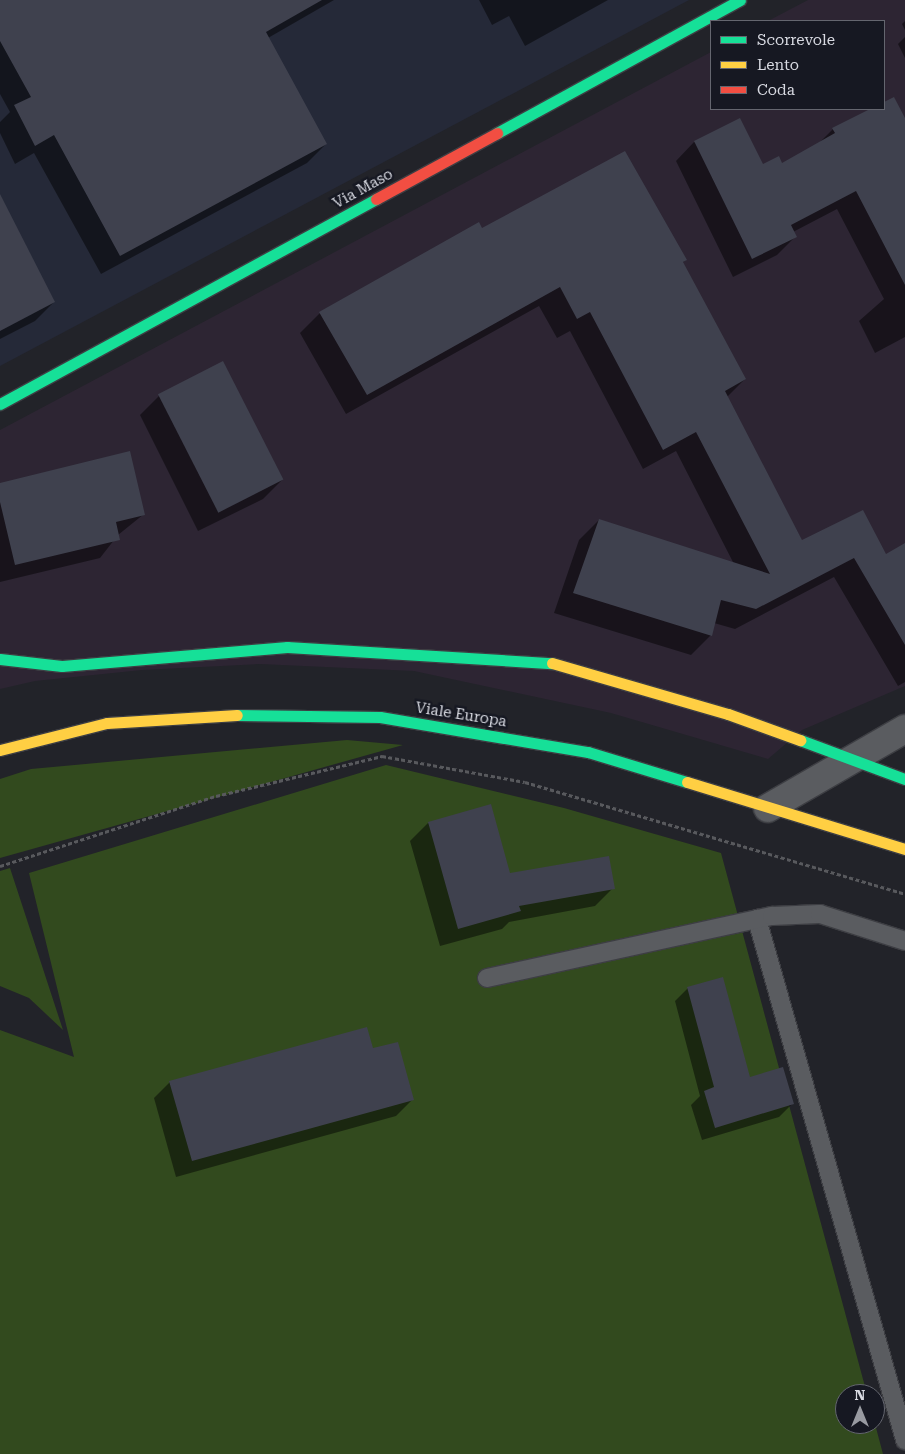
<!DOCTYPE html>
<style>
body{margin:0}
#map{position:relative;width:905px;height:1454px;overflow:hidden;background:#222329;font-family:"Roboto Serif",serif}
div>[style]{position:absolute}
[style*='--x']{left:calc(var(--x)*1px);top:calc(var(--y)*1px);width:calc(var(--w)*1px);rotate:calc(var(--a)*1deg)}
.commercial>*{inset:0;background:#2d2533}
.built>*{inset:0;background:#252938}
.green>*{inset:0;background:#324a1e}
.shadow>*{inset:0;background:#0007}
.building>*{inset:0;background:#3f414e;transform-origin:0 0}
.path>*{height:3px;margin-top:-1.5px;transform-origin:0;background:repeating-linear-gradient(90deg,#58595d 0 4px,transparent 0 6.5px)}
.roads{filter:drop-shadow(1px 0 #3d3e43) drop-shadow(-1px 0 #3d3e43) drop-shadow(0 1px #3d3e43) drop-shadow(0 -1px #3d3e43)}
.lane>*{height:18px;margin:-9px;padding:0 9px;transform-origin:9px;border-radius:9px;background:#5a5c60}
.street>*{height:28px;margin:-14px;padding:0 14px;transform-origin:14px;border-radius:14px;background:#5a5c60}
.fast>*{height:11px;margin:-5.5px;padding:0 5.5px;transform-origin:5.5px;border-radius:5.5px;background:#16e098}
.slow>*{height:11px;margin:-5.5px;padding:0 5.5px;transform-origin:5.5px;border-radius:5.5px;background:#ffcf43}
.jam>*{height:11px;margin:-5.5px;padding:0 5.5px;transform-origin:5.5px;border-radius:5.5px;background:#f24e42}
span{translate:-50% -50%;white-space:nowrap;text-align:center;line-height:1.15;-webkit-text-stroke:5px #161822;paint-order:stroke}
.street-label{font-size:15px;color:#d8dae2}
.legend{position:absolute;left:710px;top:20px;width:175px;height:90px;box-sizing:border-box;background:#161822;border:1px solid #64666f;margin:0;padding:6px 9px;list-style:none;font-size:15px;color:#d8dae2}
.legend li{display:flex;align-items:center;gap:10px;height:25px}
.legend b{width:25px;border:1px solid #64666f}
.north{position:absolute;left:835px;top:1384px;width:50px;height:50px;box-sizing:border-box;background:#161822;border:1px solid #64666f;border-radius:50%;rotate:0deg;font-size:14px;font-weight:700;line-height:20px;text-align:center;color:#d8dae2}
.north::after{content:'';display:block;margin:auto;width:18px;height:22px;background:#989aa1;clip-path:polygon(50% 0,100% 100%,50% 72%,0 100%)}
</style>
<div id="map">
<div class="commercial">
<i style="clip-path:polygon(808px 0,905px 0,905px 686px,802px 730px,768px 759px,611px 713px,414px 671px,260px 664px,142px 670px,35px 681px,0 689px,0 430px,711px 52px,711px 109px,884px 109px,884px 21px,768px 21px)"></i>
</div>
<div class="built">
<i style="clip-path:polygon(0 0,689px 0,0 366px)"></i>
</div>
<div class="green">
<i style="clip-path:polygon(347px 740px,403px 745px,0 858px,0 779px,31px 769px)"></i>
<i style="clip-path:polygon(386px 765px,564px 808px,721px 853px,867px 1394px,845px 1394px,845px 1424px,875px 1424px,883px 1454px,0 1454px,0 1030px,74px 1057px,29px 873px)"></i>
<i style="clip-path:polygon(10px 868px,63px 1030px,29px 998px,0 986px,0 871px)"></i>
</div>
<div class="shadow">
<i style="clip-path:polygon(0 0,334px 0,268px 38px,326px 144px,307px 163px,101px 274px,34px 153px,15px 164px,0 133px,0 122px,10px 112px,0 94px)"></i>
<i style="clip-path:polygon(479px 0,608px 0,525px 46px,509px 16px,492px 25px)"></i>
<i style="clip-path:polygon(905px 21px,905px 30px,902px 24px)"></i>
<i style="clip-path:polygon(905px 37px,905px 58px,898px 44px)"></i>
<i style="clip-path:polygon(894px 98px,905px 121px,905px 337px,875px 353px,859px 321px,884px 299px,837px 209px,793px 232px,796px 236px,777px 255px,733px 277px,676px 161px,694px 142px,762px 165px,782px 165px,818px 144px,833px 129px,873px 109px,884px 109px,884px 103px)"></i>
<i style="clip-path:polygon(0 202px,54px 302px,35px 321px,0 339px)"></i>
<i style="clip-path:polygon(482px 229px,686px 260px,682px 263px,745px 379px,727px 397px,802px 541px,885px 556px,905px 549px,905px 682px,898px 686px,834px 577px,735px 629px,714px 623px,711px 635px,691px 655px,554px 613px,579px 540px,599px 520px,734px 564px,676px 451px,643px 469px,570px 331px,557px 338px,539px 306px,346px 414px,300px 333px,320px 313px)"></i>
<i style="clip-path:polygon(159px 396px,282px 480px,263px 499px,198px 531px,140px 415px)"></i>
<i style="clip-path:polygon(0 484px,144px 514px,118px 535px,100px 558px,0 582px)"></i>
<i style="clip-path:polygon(428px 823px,509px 875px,613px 888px,595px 906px,509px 922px,502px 929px,440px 946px,410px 841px)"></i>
<i style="clip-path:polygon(688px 988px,749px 1079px,792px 1104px,779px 1117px,702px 1140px,691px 1105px,700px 1096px,675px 1001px)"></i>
<i style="clip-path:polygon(372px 1049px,412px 1100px,396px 1116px,176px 1177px,154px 1098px,170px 1082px)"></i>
</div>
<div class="building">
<i style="clip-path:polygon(0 0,322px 0,266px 32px,327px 144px,120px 256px,54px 135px,35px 146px,14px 105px,31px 97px,0 41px)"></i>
<i style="clip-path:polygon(894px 97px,905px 118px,905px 285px,856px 191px,791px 225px,797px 237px,752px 259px,694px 141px,740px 118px,763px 164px,779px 156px,782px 163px,835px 133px,832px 128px,870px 109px,884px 109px,884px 102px)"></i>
<i style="clip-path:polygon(625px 151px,687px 260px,683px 262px,746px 379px,725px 391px,802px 540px,863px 510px,886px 554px,905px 543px,905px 645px,854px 558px,756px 609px,721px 600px,712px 636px,573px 593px,599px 519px,770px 574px,696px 432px,663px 450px,590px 312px,577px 319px,560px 287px,367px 395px,319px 312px,479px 222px,482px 228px)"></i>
<i style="clip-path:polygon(0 194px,55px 302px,0 331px)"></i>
<i style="left:223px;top:361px;width:133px;height:73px;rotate:63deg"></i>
<i style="clip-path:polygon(130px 451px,145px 515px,116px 522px,120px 540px,15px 565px,0 502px,0 483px)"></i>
<i style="clip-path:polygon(491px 804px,510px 873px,609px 856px,615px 889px,519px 906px,521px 911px,458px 929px,428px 822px)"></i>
<i style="clip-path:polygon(723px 977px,750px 1077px,783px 1067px,794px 1104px,715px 1128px,704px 1091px,714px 1087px,687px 987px)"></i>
<i style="clip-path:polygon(367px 1027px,373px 1048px,398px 1042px,414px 1100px,192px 1161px,169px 1081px)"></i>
</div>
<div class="path">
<i style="--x:0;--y:866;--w:227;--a:-18"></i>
<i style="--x:216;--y:796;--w:171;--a:-13.5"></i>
<i style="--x:382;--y:756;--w:145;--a:10.3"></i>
<i style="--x:525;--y:782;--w:396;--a:16.4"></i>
</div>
<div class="roads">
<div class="lane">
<i style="--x:757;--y:919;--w:542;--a:74.14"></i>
<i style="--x:487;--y:978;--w:292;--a:-12.3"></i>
<i style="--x:772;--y:916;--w:48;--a:-2.4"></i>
<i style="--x:820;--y:914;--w:89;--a:17.6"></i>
</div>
<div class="street">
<i style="--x:768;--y:808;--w:158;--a:-30"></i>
</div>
<div class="fast">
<i style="--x:497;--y:133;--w:277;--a:-28.7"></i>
<i style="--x:0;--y:404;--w:428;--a:-28.6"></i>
<i style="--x:0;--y:659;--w:62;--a:6.4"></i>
<i style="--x:62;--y:666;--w:226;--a:-4.8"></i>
<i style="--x:287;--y:647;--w:265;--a:3.5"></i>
<i style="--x:237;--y:715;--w:143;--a:0.8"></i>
<i style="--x:380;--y:717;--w:211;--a:9.6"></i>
<i style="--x:588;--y:752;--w:103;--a:16.9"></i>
<i style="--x:800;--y:740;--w:112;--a:20.4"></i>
</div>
<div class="slow">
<i style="--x:552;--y:663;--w:183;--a:16.2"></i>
<i style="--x:728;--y:714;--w:77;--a:19.9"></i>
<i style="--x:0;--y:750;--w:110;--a:-14.2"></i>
<i style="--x:107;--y:723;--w:130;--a:-3.5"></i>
<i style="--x:687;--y:782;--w:228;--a:17.1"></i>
</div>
<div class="jam">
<i style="--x:376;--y:199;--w:138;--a:-28.6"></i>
</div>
</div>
<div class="street-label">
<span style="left:363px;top:189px;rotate:-29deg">Via Maso</span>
<span style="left:461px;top:715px;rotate:9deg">Viale Europa</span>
</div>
<ul class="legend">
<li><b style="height:6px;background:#16e098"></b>Scorrevole</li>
<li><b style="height:6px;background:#ffcf43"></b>Lento</li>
<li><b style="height:6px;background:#f24e42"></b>Coda</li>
</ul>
<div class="north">N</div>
</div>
